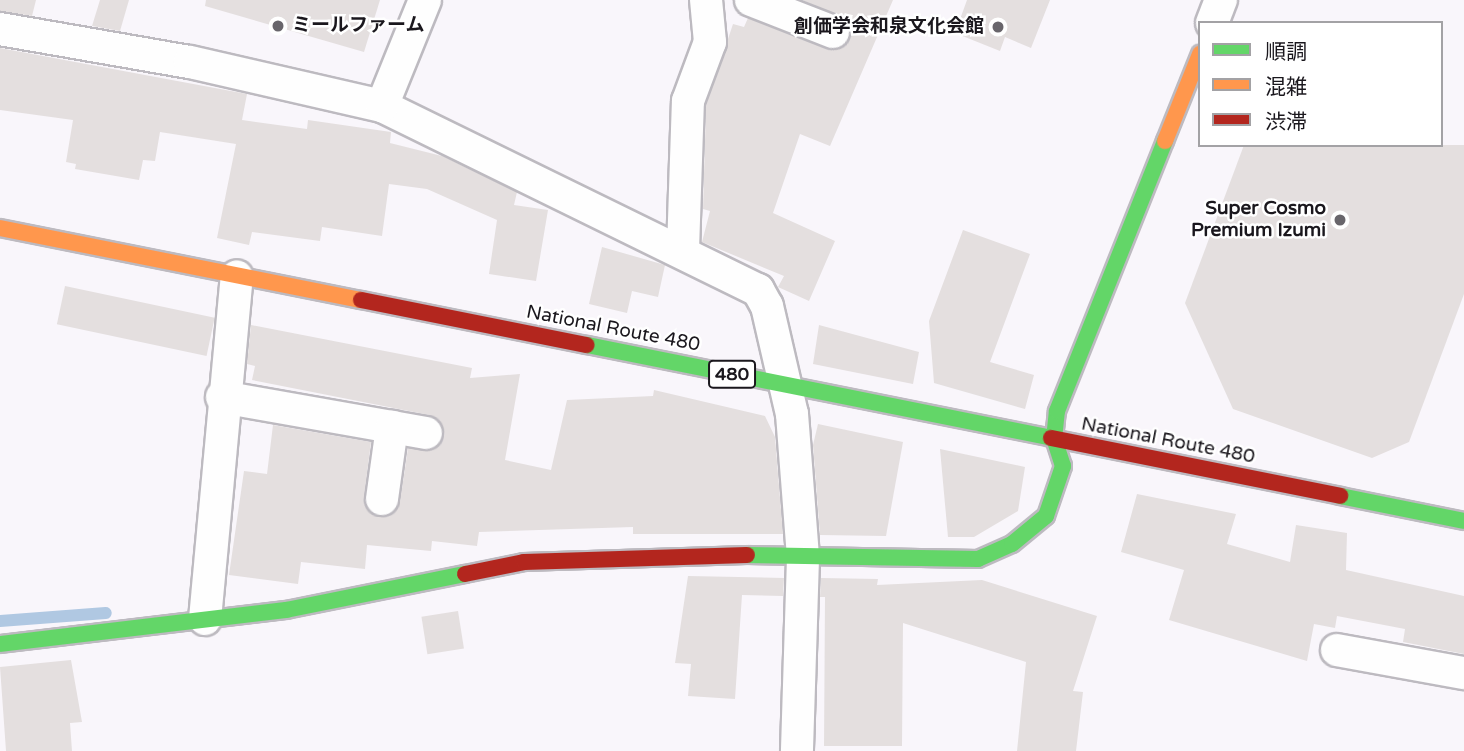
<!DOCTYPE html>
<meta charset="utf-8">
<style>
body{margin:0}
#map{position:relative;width:1464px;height:751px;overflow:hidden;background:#f9f6fb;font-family:"Varela Round","Noto Sans JP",sans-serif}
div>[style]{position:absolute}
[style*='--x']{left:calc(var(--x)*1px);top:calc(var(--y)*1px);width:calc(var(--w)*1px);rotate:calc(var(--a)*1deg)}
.stream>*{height:12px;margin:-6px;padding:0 6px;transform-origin:6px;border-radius:6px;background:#b0c8e2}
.building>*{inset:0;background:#e4dfdf;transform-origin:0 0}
.roads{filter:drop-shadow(2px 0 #bdbac0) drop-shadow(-2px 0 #bdbac0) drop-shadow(0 2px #bdbac0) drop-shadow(0 -2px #bdbac0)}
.street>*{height:32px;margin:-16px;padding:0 16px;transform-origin:16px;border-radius:16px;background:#fefefe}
.fast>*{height:16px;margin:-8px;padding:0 8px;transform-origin:8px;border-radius:8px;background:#63d668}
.slow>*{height:16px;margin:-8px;padding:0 8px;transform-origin:8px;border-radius:8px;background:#ff974d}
.jam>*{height:16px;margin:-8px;padding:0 8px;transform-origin:8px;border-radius:8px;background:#b3261e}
.dots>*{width:19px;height:19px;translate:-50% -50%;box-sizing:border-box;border:4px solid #fff;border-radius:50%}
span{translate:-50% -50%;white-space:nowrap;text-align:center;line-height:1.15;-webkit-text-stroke:5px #fff;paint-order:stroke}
.shield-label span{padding:2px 5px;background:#fff;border:2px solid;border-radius:5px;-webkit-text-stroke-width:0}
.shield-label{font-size:18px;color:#1a171d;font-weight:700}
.poi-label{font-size:19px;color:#1a171d;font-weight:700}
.left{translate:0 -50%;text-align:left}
.right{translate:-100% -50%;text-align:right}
.street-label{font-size:19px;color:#1a171d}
.legend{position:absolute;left:1198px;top:21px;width:245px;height:126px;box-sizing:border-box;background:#fff;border:2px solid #a3a2a5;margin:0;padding:9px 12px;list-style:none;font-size:21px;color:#1a171d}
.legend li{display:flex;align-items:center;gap:14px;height:35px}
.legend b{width:35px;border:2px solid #a3a2a5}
</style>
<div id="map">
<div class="stream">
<i style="--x:0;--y:621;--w:106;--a:-4.3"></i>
</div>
<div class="building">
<i style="clip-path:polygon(0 0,36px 0,32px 16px,0 11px)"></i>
<i style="clip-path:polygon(100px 0,129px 0,120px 31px,92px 26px)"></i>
<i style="clip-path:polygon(206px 0,380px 0,364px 52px,205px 6px)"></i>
<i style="clip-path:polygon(802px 0,893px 0,830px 146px,800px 134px,773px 213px,835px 241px,809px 301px,778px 287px,784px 276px,702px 242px,710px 211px,703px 209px,706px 105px,733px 24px,744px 27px,748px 18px,827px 49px,844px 47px,850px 39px,847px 20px)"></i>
<i style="clip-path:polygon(967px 0,1050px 0,1031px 48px,1005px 37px,1000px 51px,955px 33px)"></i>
<i style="clip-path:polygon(0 48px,247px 94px,242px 120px,307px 129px,308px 120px,391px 132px,390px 143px,442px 156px,517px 192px,514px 205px,548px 210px,536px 281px,489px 274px,497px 220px,427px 189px,389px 184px,382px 236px,322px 227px,320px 241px,252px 232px,249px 245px,217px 238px,236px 144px,160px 132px,155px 161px,143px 160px,139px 180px,75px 169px,76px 164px,66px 162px,73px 120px,0 110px)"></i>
<i style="clip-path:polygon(1244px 145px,1464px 145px,1464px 294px,1409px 442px,1372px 458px,1233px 409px,1185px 303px)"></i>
<i style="clip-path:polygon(963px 230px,1030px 254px,990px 362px,1034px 375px,1025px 409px,934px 383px,929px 321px)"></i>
<i style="clip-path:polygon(602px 247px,665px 265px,658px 297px,632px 291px,627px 313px,589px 304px)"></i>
<i style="left:65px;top:286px;width:153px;height:39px;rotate:12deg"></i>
<i style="clip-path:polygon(251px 325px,472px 368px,470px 378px,520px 374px,505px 460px,551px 470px,567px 400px,653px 396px,654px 390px,765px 416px,775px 437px,783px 534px,633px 534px,633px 527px,479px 532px,477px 546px,432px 541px,431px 551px,367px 545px,365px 569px,301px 562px,298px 584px,229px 575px,244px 471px,267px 474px,273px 425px,371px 442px,364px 497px,370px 513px,380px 517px,390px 516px,400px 502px,408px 448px,432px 450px,444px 436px,438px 419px,429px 415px,252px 380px,255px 366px,247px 364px)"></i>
<i style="clip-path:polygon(819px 325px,919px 352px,913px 384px,813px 364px)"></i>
<i style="clip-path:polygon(818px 424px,903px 442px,886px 536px,820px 535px,813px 445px)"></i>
<i style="clip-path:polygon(940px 449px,1025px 467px,1018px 511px,974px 537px,948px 537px)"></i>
<i style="clip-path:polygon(1137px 494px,1236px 514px,1227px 544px,1290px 562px,1296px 525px,1347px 533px,1346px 570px,1464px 596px,1464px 654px,1403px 642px,1405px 629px,1337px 616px,1335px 628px,1314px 624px,1307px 661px,1169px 620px,1184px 570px,1121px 552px)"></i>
<i style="clip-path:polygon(688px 576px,784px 578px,783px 596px,742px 595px,735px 699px,688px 696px,691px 664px,675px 663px)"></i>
<i style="clip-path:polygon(821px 578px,878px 579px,877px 585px,982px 580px,1097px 616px,1073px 691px,1083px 692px,1076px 751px,1017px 751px,1026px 662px,903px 623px,902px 746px,824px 746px,825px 597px,820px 597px)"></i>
<i style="left:458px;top:611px;width:38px;height:37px;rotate:81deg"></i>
<i style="clip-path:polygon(71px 660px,82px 722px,70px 723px,72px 751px,6px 751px,0 667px)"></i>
</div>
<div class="roads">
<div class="street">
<i style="--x:751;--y:0;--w:88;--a:21.3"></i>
<i style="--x:1212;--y:23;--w:25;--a:-69"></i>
<i style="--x:0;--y:29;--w:193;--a:9.9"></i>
<i style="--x:190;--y:62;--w:197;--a:12.9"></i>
<i style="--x:382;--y:106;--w:419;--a:26.1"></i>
<i style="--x:758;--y:290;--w:18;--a:61"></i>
<i style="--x:767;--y:306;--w:111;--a:77"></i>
<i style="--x:792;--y:414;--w:144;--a:85.6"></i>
<i style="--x:803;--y:558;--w:193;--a:91.8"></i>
<i style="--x:382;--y:106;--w:114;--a:-67.9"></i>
<i style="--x:683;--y:250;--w:149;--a:-88.1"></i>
<i style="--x:688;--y:101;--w:63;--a:-69.6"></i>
<i style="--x:710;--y:42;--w:42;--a:-95.4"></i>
<i style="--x:222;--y:397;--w:207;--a:10"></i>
<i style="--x:382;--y:499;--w:73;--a:-82.1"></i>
<i style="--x:205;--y:619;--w:344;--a:-84.7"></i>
<i style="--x:1337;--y:650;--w:129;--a:10.3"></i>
</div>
<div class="fast">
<i style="--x:587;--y:345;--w:473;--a:11.3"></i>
<i style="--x:1340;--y:496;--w:126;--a:11.4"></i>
<i style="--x:747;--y:555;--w:231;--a:1"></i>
<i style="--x:978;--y:559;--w:37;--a:-24"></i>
<i style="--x:1012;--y:544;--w:44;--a:-39.5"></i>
<i style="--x:1046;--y:516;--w:53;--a:-71.2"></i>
<i style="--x:1063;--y:466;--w:28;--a:-108"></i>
<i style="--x:1054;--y:439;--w:28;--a:-84"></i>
<i style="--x:1057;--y:411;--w:291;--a:-68.2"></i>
<i style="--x:0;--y:644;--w:288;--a:-6.8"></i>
<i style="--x:286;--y:610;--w:183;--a:-11.4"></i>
</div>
<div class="slow">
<i style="--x:1165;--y:141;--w:94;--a:-68.1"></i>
<i style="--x:0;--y:228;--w:368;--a:11.3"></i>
</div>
<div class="jam">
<i style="--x:361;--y:300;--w:230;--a:11.3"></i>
<i style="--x:1051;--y:438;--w:295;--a:11.3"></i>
<i style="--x:465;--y:574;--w:60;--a:-11.5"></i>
<i style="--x:524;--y:562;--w:223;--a:-1.8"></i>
</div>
</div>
<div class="dots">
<i style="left:278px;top:26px;background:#68656b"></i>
<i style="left:998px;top:27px;background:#68656b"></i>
<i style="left:1340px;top:220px;background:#68656b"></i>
</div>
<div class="shield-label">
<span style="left:732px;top:374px">480</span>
</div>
<div class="poi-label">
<span class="left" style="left:292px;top:26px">ミールファーム</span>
<span class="right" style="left:984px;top:27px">創価学会和泉文化会館</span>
<span class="right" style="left:1326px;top:220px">Super Cosmo<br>Premium Izumi</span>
</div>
<div class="street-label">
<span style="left:613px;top:329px;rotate:11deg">National Route 480</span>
<span style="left:1168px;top:441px;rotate:11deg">National Route 480</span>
</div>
<ul class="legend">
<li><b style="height:9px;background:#63d668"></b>順調</li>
<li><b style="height:9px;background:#ff974d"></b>混雑</li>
<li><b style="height:9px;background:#b3261e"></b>渋滞</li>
</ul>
</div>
